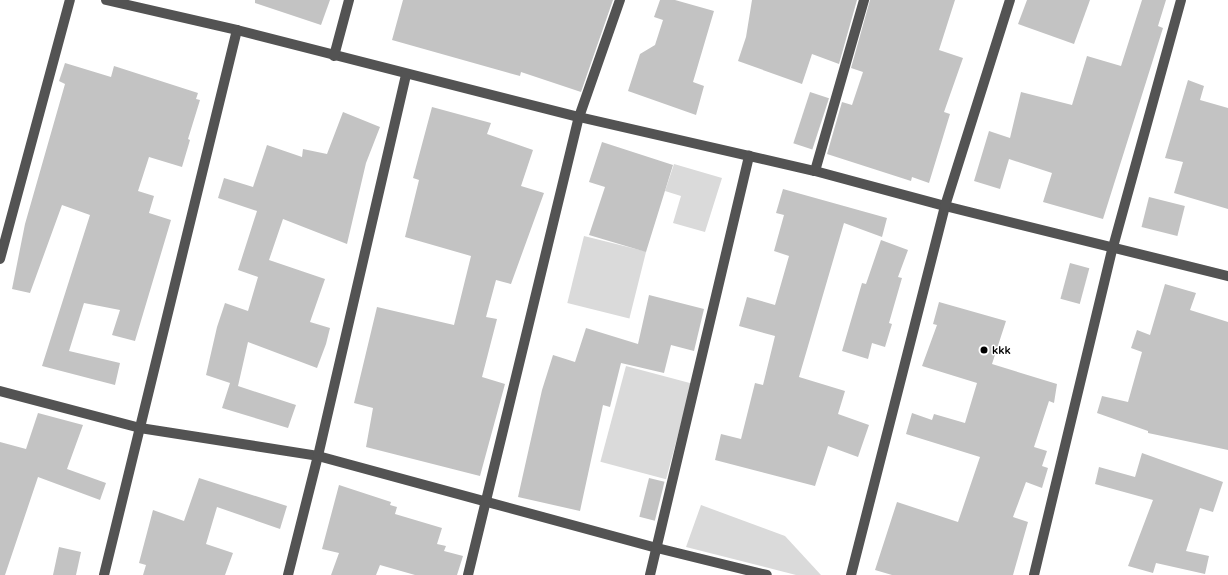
<!DOCTYPE html>
<style>
body{margin:0}
#map{position:relative;width:1228px;height:575px;overflow:hidden;background:#fff;font-family:Quicksand,sans-serif}
div>[style]{position:absolute}
[style*='--x']{left:calc(var(--x)*1px);top:calc(var(--y)*1px);width:calc(var(--w)*1px);rotate:calc(var(--a)*1deg)}
.green>*{inset:0;background:#dadada;transform-origin:0 0}
.building>*{inset:0;background:#c3c3c3;transform-origin:0 0}
.minor>*{height:10px;margin:-5px;padding:0 5px;transform-origin:5px;border-radius:5px;background:#535353}
.dots>*{width:11px;height:11px;translate:-50% -50%;box-sizing:border-box;border:2px solid #fff;border-radius:50%}
span{translate:-50% -50%;white-space:nowrap;text-align:center;line-height:1.15;-webkit-text-stroke:3px #fff;paint-order:stroke}
.poi-label{font-size:11px;color:#000;font-weight:700}
.left{translate:0 -50%;text-align:left}
</style>
<div id="map">
<div class="green">
<i style="clip-path:polygon(674px 164px,722px 178px,705px 232px,673px 223px,681px 196px,665px 191px)"></i>
<i style="left:584px;top:236px;width:64px;height:69px;rotate:14deg"></i>
<i style="left:626px;top:366px;width:68px;height:99px;rotate:15deg"></i>
<i style="clip-path:polygon(701px 505px,785px 536px,821px 575px,796px 575px,686px 547px)"></i>
</div>
<div class="building">
<i style="clip-path:polygon(255px 0,330px 0,321px 25px,255px 3px)"></i>
<i style="clip-path:polygon(403px 0,613px 0,581px 92px,521px 72px,520px 76px,392px 40px)"></i>
<i style="clip-path:polygon(660px 0,675px 0,714px 11px,693px 82px,704px 86px,696px 115px,628px 91px,640px 54px,655px 45px,663px 20px,654px 17px)"></i>
<i style="clip-path:polygon(752px 0,857px 0,839px 64px,812px 54px,802px 84px,738px 61px,746px 37px)"></i>
<i style="clip-path:polygon(870px 0,955px 0,939px 50px,963px 58px,944px 112px,950px 114px,929px 183px,912px 177px,911px 181px,827px 154px,842px 102px,852px 105px,863px 72px,851px 68px)"></i>
<i style="clip-path:polygon(1027px 0,1090px 0,1074px 44px,1018px 24px)"></i>
<i style="clip-path:polygon(1142px 0,1166px 0,1158px 26px,1163px 28px,1103px 219px,1043px 202px,1052px 173px,1009px 159px,1000px 189px,974px 181px,989px 131px,1010px 138px,1021px 92px,1072px 105px,1087px 56px,1121px 66px)"></i>
<i style="clip-path:polygon(65px 63px,111px 77px,114px 66px,198px 93px,196px 99px,200px 100px,188px 139px,190px 140px,182px 167px,149px 157px,138px 191px,154px 196px,149px 213px,171px 220px,135px 341px,112px 335px,120px 310px,84px 303px,69px 351px,120px 363px,115px 385px,42px 366px,90px 215px,62px 205px,30px 293px,12px 289px,25px 224px,65px 84px,59px 81px)"></i>
<i style="clip-path:polygon(1188px 80px,1204px 86px,1200px 100px,1228px 108px,1228px 209px,1174px 193px,1183px 162px,1165px 158px)"></i>
<i style="left:810px;top:92px;width:20px;height:54px;rotate:18deg"></i>
<i style="clip-path:polygon(432px 107px,491px 123px,487px 134px,533px 150px,521px 186px,544px 193px,511px 284px,496px 280px,486px 317px,497px 319px,482px 377px,505px 384px,480px 476px,366px 447px,373px 408px,354px 403px,377px 307px,454px 325px,471px 256px,405px 237px,419px 180px,413px 178px)"></i>
<i style="clip-path:polygon(343px 112px,380px 127px,366px 163px,347px 244px,283px 219px,269px 260px,325px 279px,310px 322px,330px 328px,326px 344px,317px 368px,248px 342px,238px 386px,296px 405px,288px 428px,222px 408px,230px 383px,206px 375px,217px 327px,225px 303px,248px 311px,258px 277px,238px 270px,257px 211px,218px 198px,224px 178px,253px 187px,267px 145px,302px 157px,303px 149px,327px 154px)"></i>
<i style="clip-path:polygon(602px 142px,673px 165px,646px 252px,589px 235px,605px 187px,589px 182px)"></i>
<i style="clip-path:polygon(783px 189px,887px 218px,882px 237px,844px 223px,799px 377px,845px 391px,838px 414px,869px 425px,858px 457px,828px 446px,815px 486px,715px 460px,721px 434px,741px 439px,755px 383px,763px 385px,775px 336px,739px 326px,747px 297px,775px 305px,789px 256px,774px 251px,784px 215px,776px 213px)"></i>
<i style="left:1149px;top:197px;width:37px;height:31px;rotate:14deg"></i>
<i style="clip-path:polygon(881px 240px,908px 250px,898px 277px,902px 278px,889px 323px,892px 324px,885px 347px,872px 343px,868px 359px,842px 351px,862px 283px,866px 284px)"></i>
<i style="left:1070px;top:263px;width:20px;height:37px;rotate:15deg"></i>
<i style="clip-path:polygon(1165px 284px,1196px 293px,1190px 310px,1228px 322px,1228px 450px,1148px 433px,1148px 431px,1097px 413px,1102px 396px,1128px 402px,1142px 352px,1131px 348px,1137px 330px,1150px 335px)"></i>
<i style="clip-path:polygon(649px 295px,704px 309px,694px 351px,671px 345px,664px 373px,621px 363px,610px 407px,603px 405px,580px 511px,518px 497px,542px 390px,553px 355px,575px 362px,586px 328px,638px 344px)"></i>
<i style="clip-path:polygon(939px 302px,1006px 321px,992px 364px,1057px 384px,1054px 403px,1049px 401px,1034px 447px,1047px 451px,1042px 466px,1048px 468px,1042px 488px,1026px 482px,1013px 517px,1028px 522px,1013px 575px,892px 575px,875px 570px,897px 502px,958px 522px,980px 457px,906px 434px,912px 413px,932px 420px,934px 414px,965px 423px,977px 383px,922px 366px,937px 325px,933px 324px)"></i>
<i style="clip-path:polygon(38px 413px,83px 425px,67px 469px,106px 483px,100px 500px,38px 477px,5px 575px,0 575px,0 442px,26px 449px)"></i>
<i style="clip-path:polygon(1142px 453px,1223px 482px,1213px 512px,1200px 508px,1186px 551px,1209px 556px,1205px 574px,1156px 563px,1153px 573px,1128px 566px,1153px 500px,1095px 484px,1099px 467px,1135px 477px)"></i>
<i style="clip-path:polygon(199px 478px,287px 506px,280px 529px,217px 507px,206px 544px,233px 553px,225px 575px,143px 575px,146px 565px,139px 563px,153px 510px,184px 521px)"></i>
<i style="left:649px;top:478px;width:16px;height:40px;rotate:14deg"></i>
<i style="clip-path:polygon(339px 485px,391px 502px,390px 505px,397px 507px,395px 514px,442px 528px,437px 544px,446px 546px,444px 551px,463px 556px,457px 575px,415px 575px,380px 565px,376px 575px,331px 575px,339px 553px,322px 549px)"></i>
<i style="clip-path:polygon(59px 547px,81px 552px,76px 575px,53px 575px)"></i>
</div>
<div class="minor">
<i style="--x:106;--y:0;--w:134;--a:12.9"></i>
<i style="--x:237;--y:30;--w:353;--a:14.3"></i>
<i style="--x:579;--y:117;--w:242;--a:12.9"></i>
<i style="--x:815;--y:171;--w:135;--a:15.1"></i>
<i style="--x:945;--y:206;--w:292;--a:13.9"></i>
<i style="--x:334;--y:56;--w:58;--a:-75"></i>
<i style="--x:815;--y:171;--w:178;--a:-74"></i>
<i style="--x:0;--y:259;--w:268;--a:-74.9"></i>
<i style="--x:0;--y:391;--w:145;--a:14.8"></i>
<i style="--x:140;--y:428;--w:180;--a:8.9"></i>
<i style="--x:318;--y:456;--w:351;--a:15.2"></i>
<i style="--x:657;--y:548;--w:113;--a:13.8"></i>
<i style="--x:104;--y:575;--w:561;--a:-76.29"></i>
<i style="--x:288;--y:575;--w:123;--a:-75.9"></i>
<i style="--x:318;--y:456;--w:392;--a:-77"></i>
<i style="--x:468;--y:575;--w:471;--a:-76.4"></i>
<i style="--x:579;--y:117;--w:124;--a:-70.7"></i>
<i style="--x:650;--y:575;--w:431;--a:-76.7"></i>
<i style="--x:851;--y:575;--w:381;--a:-75.7"></i>
<i style="--x:945;--y:206;--w:216;--a:-72.5"></i>
<i style="--x:1034;--y:575;--w:337;--a:-76.5"></i>
<i style="--x:1113;--y:247;--w:256;--a:-74.6"></i>
</div>
<div class="dots">
<i style="left:984px;top:350px;background:#000"></i>
</div>
<div class="poi-label">
<span class="left" style="left:992px;top:350px">kkk</span>
</div>
</div>
